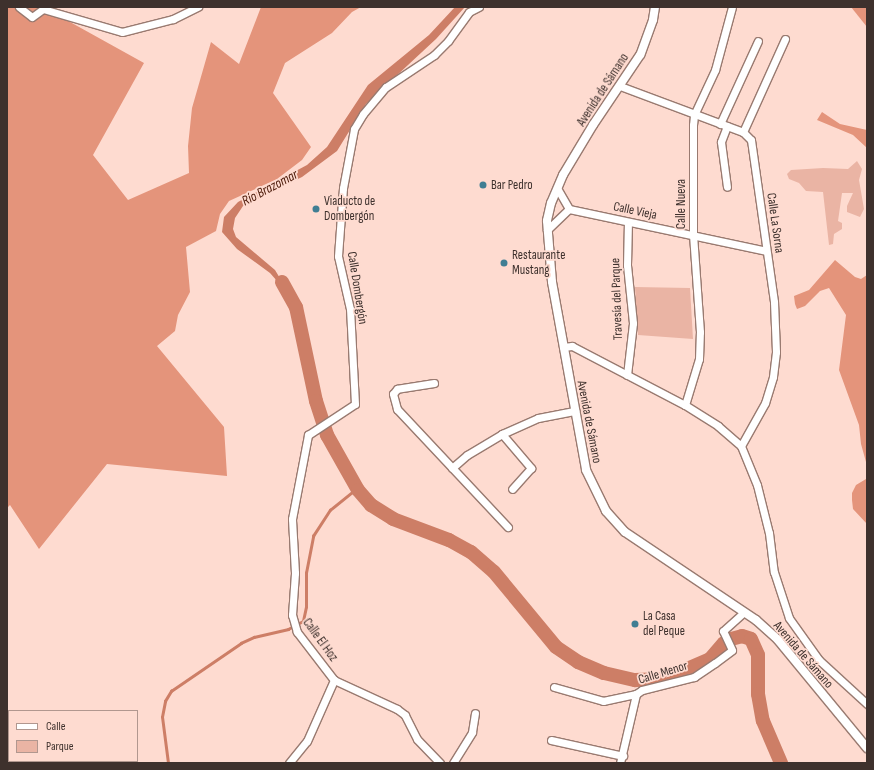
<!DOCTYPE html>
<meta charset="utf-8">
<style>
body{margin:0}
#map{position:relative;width:874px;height:770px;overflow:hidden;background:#fedbd0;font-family:"Sofia Sans Condensed",sans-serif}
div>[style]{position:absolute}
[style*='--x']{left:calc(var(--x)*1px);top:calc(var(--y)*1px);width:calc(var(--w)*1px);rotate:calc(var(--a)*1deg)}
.green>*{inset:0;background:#eab4a4}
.forest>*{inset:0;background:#e4947b}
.water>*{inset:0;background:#cd7e66}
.stream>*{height:2.5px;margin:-1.25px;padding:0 1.25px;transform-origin:1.25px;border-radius:1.25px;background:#cd7e66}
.river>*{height:14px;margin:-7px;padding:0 7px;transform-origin:7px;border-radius:7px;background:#cd7e66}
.roads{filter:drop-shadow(1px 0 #997a70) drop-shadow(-1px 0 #997a70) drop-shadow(0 1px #997a70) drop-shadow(0 -1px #997a70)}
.minor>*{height:7px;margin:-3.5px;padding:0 3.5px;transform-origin:3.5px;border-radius:3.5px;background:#fff}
.tertiary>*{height:8px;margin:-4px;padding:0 4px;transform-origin:4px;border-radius:4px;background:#fff}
.dots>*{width:11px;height:11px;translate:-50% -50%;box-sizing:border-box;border:2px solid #fedbd0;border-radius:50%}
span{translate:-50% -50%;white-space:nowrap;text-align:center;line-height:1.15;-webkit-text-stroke:3.5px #fedbd0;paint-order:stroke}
.street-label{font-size:13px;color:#3e312d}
.poi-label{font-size:13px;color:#3e312d}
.left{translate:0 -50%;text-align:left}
.water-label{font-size:14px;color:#4a1807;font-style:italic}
.frame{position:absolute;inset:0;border:8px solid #3e312d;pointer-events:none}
.legend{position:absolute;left:8px;top:710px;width:130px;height:52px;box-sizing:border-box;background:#fedbd0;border:1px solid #b1978f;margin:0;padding:5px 7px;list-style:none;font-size:12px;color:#3e312d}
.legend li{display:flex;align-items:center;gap:8px;height:20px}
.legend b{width:20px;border:1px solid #b1978f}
</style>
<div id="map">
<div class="green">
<i style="clip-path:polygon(857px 161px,862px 169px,859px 180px,864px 209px,860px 217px,847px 212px,847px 206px,853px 193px,842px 193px,838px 221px,842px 223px,842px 229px,834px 234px,833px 244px,829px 245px,823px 192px,806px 191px,799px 183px,789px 179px,787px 174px,791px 170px,823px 168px,848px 169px)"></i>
<i style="clip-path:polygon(635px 287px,690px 288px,693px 339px,638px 335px)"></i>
</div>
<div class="forest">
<i style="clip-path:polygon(7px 7px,43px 7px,144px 63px,93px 155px,128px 200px,189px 173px,188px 146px,192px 108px,211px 42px,239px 64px,261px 7px,361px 7px,352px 12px,332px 33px,285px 63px,273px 93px,311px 147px,302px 160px,277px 179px,229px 201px,220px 214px,216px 231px,186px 247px,190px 292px,178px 315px,175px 331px,157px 346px,224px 427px,227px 476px,107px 464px,39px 549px,10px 505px,7px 508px)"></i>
<i style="clip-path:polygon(851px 7px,867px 7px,867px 27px)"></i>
<i style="clip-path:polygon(822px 112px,840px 124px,867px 130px,867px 148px,853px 135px,817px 120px)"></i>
<i style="clip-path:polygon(835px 260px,855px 277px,861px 279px,867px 275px,867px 524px,853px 509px,852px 500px,852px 493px,856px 485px,866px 479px,866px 462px,861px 444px,859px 425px,839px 370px,846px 315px,829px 288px,820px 291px,805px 306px,797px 309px,795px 304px,794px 296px,809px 290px)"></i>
</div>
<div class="water">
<i style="clip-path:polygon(455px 7px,465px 7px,436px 39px,366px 104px,337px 151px,302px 177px,243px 206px,235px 218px,233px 229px,236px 237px,275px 270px,292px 298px,270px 273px,237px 249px,222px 232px,224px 217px,238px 202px,307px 165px,327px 147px,368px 85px,429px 35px)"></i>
</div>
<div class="stream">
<i style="--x:168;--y:763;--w:46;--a:-97.4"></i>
<i style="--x:162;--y:717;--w:16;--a:-79"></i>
<i style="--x:165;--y:701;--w:12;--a:-59"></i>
<i style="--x:171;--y:691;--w:85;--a:-34.4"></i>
<i style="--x:241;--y:643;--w:14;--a:-25"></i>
<i style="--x:254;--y:637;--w:35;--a:-13"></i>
<i style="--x:288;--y:629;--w:17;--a:-28"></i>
<i style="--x:303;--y:621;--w:14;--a:-78"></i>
<i style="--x:306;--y:607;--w:34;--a:-90"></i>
<i style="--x:306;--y:573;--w:38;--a:-79"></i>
<i style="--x:313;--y:536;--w:31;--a:-57"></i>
<i style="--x:330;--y:510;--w:35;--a:-39"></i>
</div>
<div class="river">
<i style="--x:282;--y:282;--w:29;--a:61"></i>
<i style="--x:296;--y:307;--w:96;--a:78"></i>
<i style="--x:316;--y:401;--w:36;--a:72"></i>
<i style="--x:327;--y:435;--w:63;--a:60.6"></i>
<i style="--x:358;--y:490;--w:20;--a:49"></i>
<i style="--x:371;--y:505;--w:26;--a:32"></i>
<i style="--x:393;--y:519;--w:60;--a:20.6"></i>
<i style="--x:449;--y:540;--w:25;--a:29"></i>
<i style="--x:471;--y:552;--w:30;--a:41"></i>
<i style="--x:494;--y:572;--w:97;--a:50.4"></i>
<i style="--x:556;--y:647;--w:27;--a:34"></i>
<i style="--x:578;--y:662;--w:28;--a:23"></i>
<i style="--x:604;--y:673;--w:32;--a:13"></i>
<i style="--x:635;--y:680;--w:29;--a:-2"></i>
<i style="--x:664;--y:679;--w:50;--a:-23.5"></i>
<i style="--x:710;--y:659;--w:21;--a:-49"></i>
<i style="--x:724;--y:643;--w:8;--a:-30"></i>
<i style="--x:731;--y:639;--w:11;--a:-15"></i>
<i style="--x:742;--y:636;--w:9;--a:18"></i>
<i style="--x:751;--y:639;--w:17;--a:66"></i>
<i style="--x:758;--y:655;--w:39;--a:90"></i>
<i style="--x:758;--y:694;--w:27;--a:80"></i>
<i style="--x:763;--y:721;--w:46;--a:66.8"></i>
</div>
<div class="roads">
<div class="minor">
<i style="--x:19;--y:7;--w:16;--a:38"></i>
<i style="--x:32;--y:17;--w:14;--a:-36"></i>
<i style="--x:43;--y:9;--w:82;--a:16.2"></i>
<i style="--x:122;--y:32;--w:53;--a:-14.3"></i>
<i style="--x:173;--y:19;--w:28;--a:-26"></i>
<i style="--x:620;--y:86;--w:131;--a:20.5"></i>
<i style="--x:743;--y:132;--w:11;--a:45"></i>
<i style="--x:751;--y:140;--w:164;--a:81.9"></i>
<i style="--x:774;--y:302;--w:50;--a:87.7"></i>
<i style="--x:776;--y:352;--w:25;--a:97"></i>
<i style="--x:773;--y:377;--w:27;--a:107"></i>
<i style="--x:765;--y:403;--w:49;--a:119.2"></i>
<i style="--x:720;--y:124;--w:91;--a:-65.4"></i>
<i style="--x:727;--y:126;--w:17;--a:111"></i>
<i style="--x:721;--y:142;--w:45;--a:82.4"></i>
<i style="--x:743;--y:132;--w:102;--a:-65.7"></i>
<i style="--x:557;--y:188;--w:24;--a:60"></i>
<i style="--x:569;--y:209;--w:201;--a:12"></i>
<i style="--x:547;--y:230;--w:30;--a:-44"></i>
<i style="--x:563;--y:347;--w:9;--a:-6"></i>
<i style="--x:572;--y:346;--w:127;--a:27.6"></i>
<i style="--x:685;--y:405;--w:39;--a:32"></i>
<i style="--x:718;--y:426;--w:30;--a:41"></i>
<i style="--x:741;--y:446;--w:42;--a:67.7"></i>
<i style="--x:757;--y:485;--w:49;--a:76"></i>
<i style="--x:769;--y:533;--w:39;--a:83"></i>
<i style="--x:774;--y:572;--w:48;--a:71.9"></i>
<i style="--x:789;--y:618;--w:52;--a:54.5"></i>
<i style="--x:819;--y:660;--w:65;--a:42.5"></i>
<i style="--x:627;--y:375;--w:52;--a:-83.4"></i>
<i style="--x:633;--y:323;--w:58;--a:-95.9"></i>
<i style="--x:627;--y:265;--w:43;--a:-88.7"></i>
<i style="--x:434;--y:383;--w:37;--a:171"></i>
<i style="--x:397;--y:389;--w:6;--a:129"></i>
<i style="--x:393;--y:394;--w:16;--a:75"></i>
<i style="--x:397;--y:409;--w:162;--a:46.8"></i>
<i style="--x:685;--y:405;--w:48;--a:-73.1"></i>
<i style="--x:699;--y:359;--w:27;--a:-88"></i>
<i style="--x:700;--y:332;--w:97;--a:-94.1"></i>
<i style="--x:693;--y:235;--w:110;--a:-90"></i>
<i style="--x:693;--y:125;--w:10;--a:-84"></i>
<i style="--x:694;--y:115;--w:50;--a:-65"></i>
<i style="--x:715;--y:70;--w:65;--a:-74.9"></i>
<i style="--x:502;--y:434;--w:45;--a:49.5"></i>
<i style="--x:531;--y:468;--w:28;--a:132"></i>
<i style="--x:452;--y:468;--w:20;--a:-41"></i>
<i style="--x:467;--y:455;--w:41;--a:-31"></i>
<i style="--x:502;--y:434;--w:39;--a:-24"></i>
<i style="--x:538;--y:418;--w:38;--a:-11"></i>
<i style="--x:554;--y:687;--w:51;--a:15.9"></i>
<i style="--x:603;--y:701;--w:34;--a:-12"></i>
<i style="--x:551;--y:740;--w:74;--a:12.5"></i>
<i style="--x:289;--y:763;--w:28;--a:-51"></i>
<i style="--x:307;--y:741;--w:67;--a:-66.1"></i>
<i style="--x:440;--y:763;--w:33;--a:-134"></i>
<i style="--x:417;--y:739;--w:27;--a:-117"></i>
<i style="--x:405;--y:715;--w:10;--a:-143"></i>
<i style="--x:397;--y:709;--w:69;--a:-155.3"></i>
<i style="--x:334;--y:680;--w:61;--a:-127.6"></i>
<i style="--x:297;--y:632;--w:18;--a:-106"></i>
<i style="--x:292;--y:615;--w:42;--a:-85.9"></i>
<i style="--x:295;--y:573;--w:54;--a:-93.2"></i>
<i style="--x:292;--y:519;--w:86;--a:-79.2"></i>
<i style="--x:308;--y:435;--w:56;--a:-33.4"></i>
<i style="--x:355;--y:404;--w:95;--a:-93"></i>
<i style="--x:350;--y:309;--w:54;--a:-102.8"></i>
<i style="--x:338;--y:256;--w:68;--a:-85.8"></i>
<i style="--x:343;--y:188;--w:60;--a:-79.4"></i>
<i style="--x:354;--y:129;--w:17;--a:-59"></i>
<i style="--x:363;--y:114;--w:35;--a:-50"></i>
<i style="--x:386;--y:87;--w:58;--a:-33.7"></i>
<i style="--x:434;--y:55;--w:20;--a:-45"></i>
<i style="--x:448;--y:41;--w:36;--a:-54"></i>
<i style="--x:469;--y:12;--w:11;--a:-27"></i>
<i style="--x:453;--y:763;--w:36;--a:-58"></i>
<i style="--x:472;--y:732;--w:19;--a:-81"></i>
<i style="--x:620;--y:763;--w:71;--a:-76.9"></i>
<i style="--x:636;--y:694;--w:7;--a:-34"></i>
<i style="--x:642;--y:690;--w:54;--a:-14"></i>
<i style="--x:694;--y:677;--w:25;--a:-34"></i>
<i style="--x:715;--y:663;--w:21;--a:-37"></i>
<i style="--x:732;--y:650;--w:21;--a:-115"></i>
<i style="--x:723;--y:631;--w:28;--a:-42"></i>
</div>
<div class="tertiary">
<i style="--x:655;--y:7;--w:13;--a:99"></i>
<i style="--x:653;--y:20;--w:37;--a:110"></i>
<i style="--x:640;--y:55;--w:84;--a:123.9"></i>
<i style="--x:593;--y:125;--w:58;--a:121"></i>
<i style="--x:563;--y:175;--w:30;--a:113"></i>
<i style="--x:551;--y:203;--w:18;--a:103"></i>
<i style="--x:547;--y:221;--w:61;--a:85.3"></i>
<i style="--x:552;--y:282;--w:191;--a:79.7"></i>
<i style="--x:586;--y:470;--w:46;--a:64"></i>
<i style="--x:606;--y:511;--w:28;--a:48"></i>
<i style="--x:625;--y:532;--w:158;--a:33.9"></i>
<i style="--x:756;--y:620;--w:30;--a:42"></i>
<i style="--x:778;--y:640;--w:140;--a:50.5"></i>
</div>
</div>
<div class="dots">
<i style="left:483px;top:185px;background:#407e93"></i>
<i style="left:316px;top:209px;background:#407e93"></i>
<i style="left:504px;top:263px;background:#407e93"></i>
<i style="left:635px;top:624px;background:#407e93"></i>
</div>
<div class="street-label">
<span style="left:603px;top:90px;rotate:-57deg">Avenida de Sámano</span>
<span style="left:681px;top:204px;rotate:-90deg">Calle Nueva</span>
<span style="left:635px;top:211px;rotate:12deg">Calle Vieja</span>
<span style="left:775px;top:223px;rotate:82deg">Calle La Sorna</span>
<span style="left:357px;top:288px;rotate:81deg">Calle Dombergón</span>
<span style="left:617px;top:299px;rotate:-92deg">Travesía del Parque</span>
<span style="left:589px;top:422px;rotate:79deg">Avenida de Sámano</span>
<span style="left:320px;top:640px;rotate:54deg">Calle El Hoz</span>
<span style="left:803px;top:655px;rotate:49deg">Avenida de Sámano</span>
<span style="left:663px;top:673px;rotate:-17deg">Calle Menor</span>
</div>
<div class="poi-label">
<span class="left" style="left:491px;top:185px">Bar Pedro</span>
<span class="left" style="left:324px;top:209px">Viaducto de<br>Dombergón</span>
<span class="left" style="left:512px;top:263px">Restaurante<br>Mustang</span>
<span class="left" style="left:643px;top:624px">La Casa<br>del Peque</span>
</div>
<div class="water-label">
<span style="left:270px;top:188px;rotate:-28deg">Río Brazomar</span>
</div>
<div class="frame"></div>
<ul class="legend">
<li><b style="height:5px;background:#fff"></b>Calle</li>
<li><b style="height:11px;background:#eab4a4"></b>Parque</li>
</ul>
</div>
